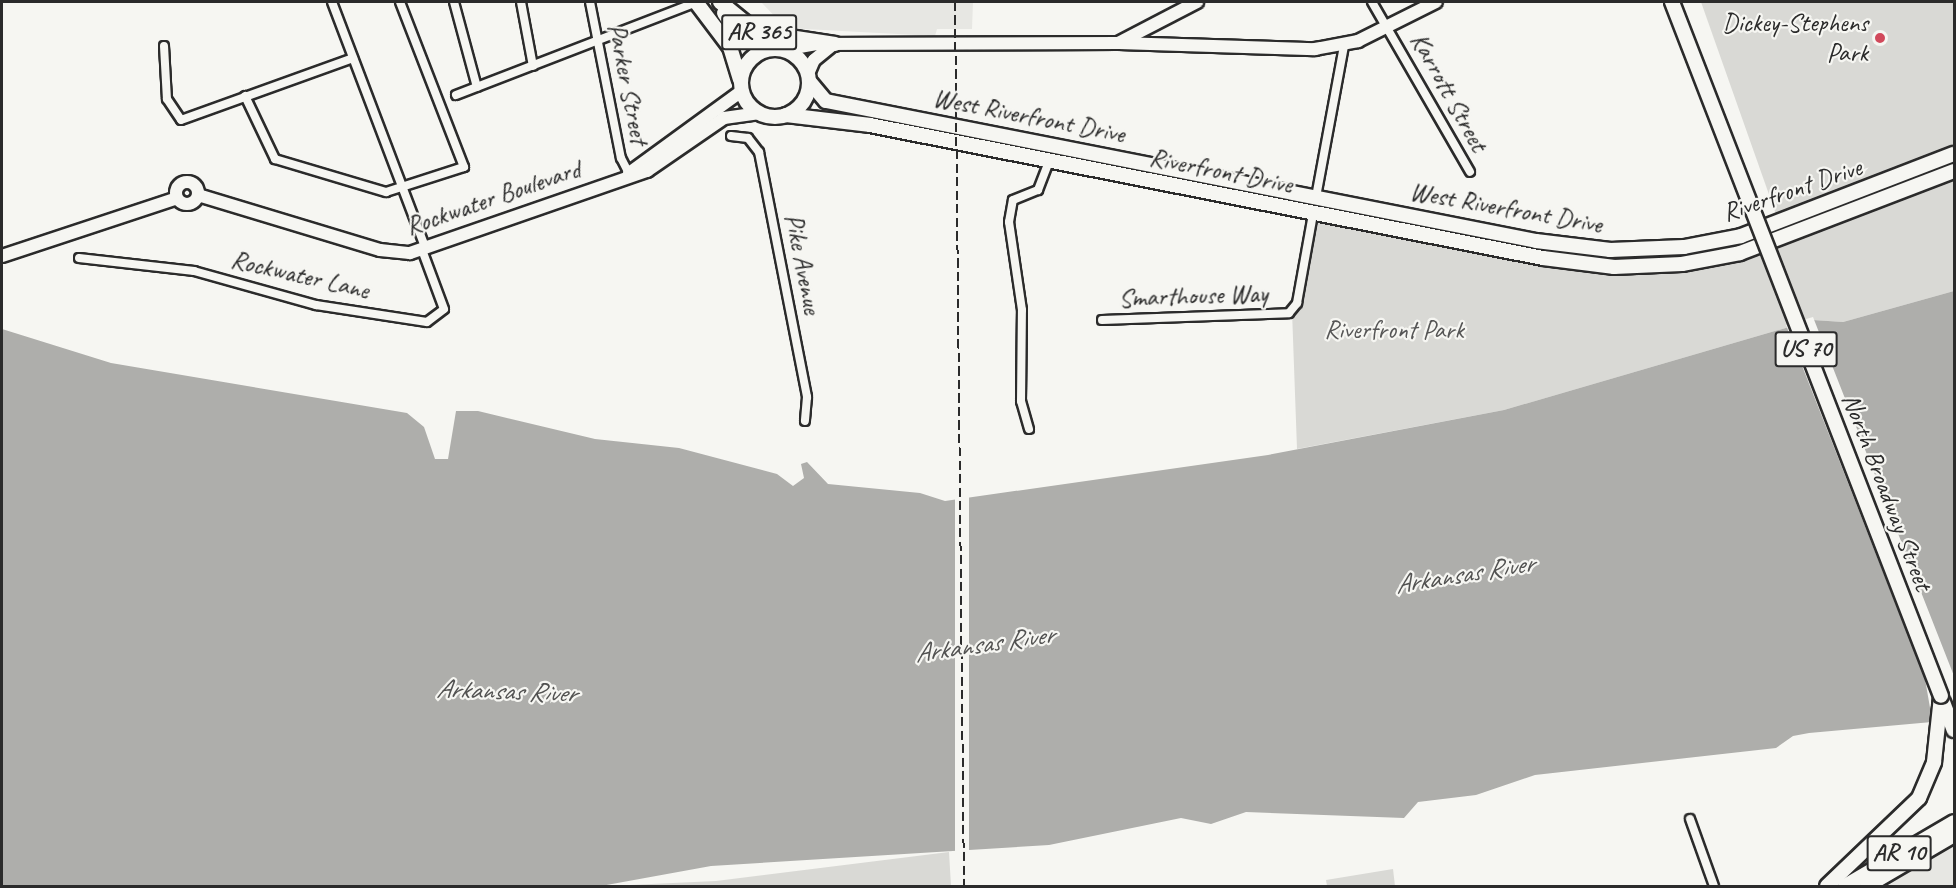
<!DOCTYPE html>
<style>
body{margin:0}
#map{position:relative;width:1956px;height:888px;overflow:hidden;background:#f6f6f2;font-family:Caveat,sans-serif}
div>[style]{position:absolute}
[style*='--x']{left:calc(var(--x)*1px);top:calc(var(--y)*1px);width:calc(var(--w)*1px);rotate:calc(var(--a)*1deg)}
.built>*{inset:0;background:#e7e7e3}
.green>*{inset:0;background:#d9d9d5}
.water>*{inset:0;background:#aeaeab}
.pier>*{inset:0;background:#f6f6f2;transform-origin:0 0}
.roads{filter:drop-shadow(2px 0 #2b2b2b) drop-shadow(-2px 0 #2b2b2b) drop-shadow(0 2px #2b2b2b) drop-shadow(0 -2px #2b2b2b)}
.street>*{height:8px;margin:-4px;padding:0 4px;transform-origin:4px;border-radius:4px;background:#f6f6f2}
.secondary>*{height:12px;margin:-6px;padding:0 6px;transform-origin:6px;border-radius:6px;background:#f6f6f2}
.secondary>.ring{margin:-6px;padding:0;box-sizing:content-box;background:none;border:12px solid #f6f6f2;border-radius:50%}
.primary>*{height:14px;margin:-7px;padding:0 7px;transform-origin:7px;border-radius:7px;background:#f6f6f2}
.primary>.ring{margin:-7px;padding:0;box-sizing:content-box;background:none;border:14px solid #f6f6f2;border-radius:50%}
.rail>*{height:2px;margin-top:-1px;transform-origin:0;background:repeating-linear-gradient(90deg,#2b2b2b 0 9px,transparent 0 13.5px)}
.bridges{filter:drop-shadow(2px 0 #2b2b2b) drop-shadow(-2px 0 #2b2b2b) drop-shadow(0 2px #2b2b2b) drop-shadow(0 -2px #2b2b2b)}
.primary-bridge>*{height:14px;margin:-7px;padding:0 7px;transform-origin:7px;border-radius:7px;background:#f6f6f2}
.dots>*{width:16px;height:16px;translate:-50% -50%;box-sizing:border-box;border:3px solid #f6f6f2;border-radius:50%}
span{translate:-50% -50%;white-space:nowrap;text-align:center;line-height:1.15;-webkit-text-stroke:4.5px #f6f6f2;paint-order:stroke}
.shield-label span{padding:2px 4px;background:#f6f6f2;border:2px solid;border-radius:4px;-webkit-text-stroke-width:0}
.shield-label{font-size:24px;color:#2b2b2b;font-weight:700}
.poi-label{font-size:26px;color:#2b2b2b}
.right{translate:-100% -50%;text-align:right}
.street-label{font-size:26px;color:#2b2b2b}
.park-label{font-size:26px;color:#565656}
.water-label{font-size:27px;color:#525251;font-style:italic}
.frame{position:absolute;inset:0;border:3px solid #2b2b2b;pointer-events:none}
</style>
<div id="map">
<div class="built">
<i style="clip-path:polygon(761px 2px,973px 2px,972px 29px,937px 29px,935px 36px,786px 28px)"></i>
<i style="clip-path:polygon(1954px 844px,1954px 886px,1879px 886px)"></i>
</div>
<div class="green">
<i style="clip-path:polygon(1701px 2px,1954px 2px,1954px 147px,1778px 220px)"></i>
<i style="clip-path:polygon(1954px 172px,1954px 291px,1843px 322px,1813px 320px,1504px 410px,1297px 449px,1292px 311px,1313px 214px,1543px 258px,1648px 266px,1747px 251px)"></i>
<i style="clip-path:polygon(949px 852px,951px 886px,608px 886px,716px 881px)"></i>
<i style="clip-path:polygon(1393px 869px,1395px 886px,1327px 886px,1326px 880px)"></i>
</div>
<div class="water">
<i style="clip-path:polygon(1954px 291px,1954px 714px,1932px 722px,1809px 733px,1793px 736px,1776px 748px,1535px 775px,1476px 795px,1418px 802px,1404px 818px,1246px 812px,1211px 824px,1181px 818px,1049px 845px,711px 866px,601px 886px,2px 886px,2px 329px,111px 363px,407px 413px,424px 427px,435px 459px,448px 459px,456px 411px,478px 411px,595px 439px,679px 448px,777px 474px,793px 486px,804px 478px,801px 464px,807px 462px,828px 484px,920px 493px,945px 501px,1268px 455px,1504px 410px,1813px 320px,1843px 322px)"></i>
</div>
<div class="pier">
<i style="clip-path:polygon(1813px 317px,1954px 676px,1954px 717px,1933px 725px,1925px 679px,1786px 325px)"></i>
<i style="left:969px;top:495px;width:358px;height:14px;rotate:90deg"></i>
</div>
<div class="roads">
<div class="street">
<i style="--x:332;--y:2;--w:264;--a:69.2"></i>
<i style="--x:454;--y:2;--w:88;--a:74.9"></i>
<i style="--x:521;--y:2;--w:65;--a:79.4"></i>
<i style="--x:590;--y:2;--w:159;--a:78.8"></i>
<i style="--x:621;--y:158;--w:18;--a:63"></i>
<i style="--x:1372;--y:2;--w:196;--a:60"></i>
<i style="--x:164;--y:46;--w:53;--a:86.8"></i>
<i style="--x:167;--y:99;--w:25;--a:56"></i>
<i style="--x:181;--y:120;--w:183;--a:-19.8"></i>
<i style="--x:456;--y:95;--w:258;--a:-21.1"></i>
<i style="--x:245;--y:96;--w:70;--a:64.5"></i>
<i style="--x:275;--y:159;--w:116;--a:16.6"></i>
<i style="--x:386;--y:192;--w:82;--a:-17.8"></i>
<i style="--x:464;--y:167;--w:177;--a:-111.2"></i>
<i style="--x:731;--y:136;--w:17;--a:7"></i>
<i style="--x:748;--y:138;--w:18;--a:52"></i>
<i style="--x:759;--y:152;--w:250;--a:78.9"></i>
<i style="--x:807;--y:397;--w:24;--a:95"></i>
<i style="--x:1316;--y:197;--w:154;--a:-79.5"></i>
<i style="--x:79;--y:258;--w:116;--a:6.4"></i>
<i style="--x:194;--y:271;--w:127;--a:15.6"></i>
<i style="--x:316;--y:305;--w:112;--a:8.7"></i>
<i style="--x:427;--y:322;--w:21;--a:-37"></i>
<i style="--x:444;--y:309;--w:63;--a:-110.4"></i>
<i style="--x:1102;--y:320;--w:187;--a:-2.1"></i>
<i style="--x:1289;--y:313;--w:13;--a:-51"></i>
<i style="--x:1297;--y:303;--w:90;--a:-79.8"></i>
<i style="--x:1029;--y:429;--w:29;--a:-106"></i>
<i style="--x:1021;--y:401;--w:91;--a:-89.4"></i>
<i style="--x:1022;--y:310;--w:89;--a:-98.4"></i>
<i style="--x:1009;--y:222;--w:22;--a:-80"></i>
<i style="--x:1013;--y:200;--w:27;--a:-22"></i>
<i style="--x:1038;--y:190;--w:31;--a:-69"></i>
<i style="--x:1690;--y:819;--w:71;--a:70.3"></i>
</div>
<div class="secondary">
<i style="--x:1120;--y:42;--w:87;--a:-27.5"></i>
<i style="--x:783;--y:50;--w:34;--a:-10"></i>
<i style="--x:816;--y:44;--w:303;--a:-0.2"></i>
<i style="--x:1119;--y:43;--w:196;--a:1.8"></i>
<i style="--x:1315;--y:49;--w:44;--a:-10.5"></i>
<i style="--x:1358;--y:41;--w:87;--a:-26.6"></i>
<i style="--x:808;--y:74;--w:15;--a:-67"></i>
<i style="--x:814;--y:60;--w:26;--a:-39"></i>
<i style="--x:629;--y:173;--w:140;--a:-36"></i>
<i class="ring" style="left:176px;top:182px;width:10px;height:10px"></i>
<i style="--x:198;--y:195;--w:190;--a:16.8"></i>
<i style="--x:380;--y:250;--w:30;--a:6"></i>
<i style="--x:410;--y:253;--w:251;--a:-19.1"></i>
<i style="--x:647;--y:171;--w:93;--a:-34.5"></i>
<i style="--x:724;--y:118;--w:36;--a:-8"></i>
<i style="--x:2;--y:256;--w:184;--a:-18.3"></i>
</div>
<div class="primary">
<i style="--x:696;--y:2;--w:56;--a:52.9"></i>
<i style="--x:730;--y:47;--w:34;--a:73"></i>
<i style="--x:720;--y:2;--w:48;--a:39"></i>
<i style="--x:757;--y:32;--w:79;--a:8.7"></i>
<i style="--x:724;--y:13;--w:27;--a:57"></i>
<i style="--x:739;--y:36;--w:33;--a:21"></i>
<i class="ring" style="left:741px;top:49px;width:54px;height:54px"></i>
<i style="--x:809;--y:81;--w:26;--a:50"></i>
<i style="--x:826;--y:101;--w:724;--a:11.15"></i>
<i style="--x:1536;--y:241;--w:75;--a:6.9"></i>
<i style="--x:1610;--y:250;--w:74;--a:-2.3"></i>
<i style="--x:1684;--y:247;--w:58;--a:-10.9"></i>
<i style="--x:1741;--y:236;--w:228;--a:-21.1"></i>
<i style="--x:786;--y:115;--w:85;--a:6.8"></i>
<i style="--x:870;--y:125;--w:686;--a:11.18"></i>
<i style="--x:1543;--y:258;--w:72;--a:7.2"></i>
<i style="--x:1614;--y:267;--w:68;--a:-2.5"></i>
<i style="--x:1682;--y:264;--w:59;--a:-10.7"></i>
<i style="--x:1740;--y:253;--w:229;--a:-21"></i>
<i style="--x:1943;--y:702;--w:30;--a:69"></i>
<i style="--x:1827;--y:886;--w:127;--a:-43.7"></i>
<i style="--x:1919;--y:798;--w:39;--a:-67"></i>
<i style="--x:1934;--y:762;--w:66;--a:-83.9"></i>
<i style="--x:1845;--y:886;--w:126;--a:-30.4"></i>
<i style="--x:1867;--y:886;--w:101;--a:-30.4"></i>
</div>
</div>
<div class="rail">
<i style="--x:955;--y:2;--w:884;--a:89.42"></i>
</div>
<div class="bridges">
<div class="primary-bridge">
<i style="--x:1672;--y:2;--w:744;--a:68.81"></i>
</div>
</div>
<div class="dots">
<i style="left:1880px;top:38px;background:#d1495b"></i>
</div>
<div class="shield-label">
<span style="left:759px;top:32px">AR 365</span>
<span style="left:1806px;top:349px">US 70</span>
<span style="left:1899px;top:853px">AR 10</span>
</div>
<div class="poi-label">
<span class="right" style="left:1868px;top:38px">Dickey-Stephens<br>Park</span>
</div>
<div class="street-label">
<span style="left:628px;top:84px;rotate:79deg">Parker Street</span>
<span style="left:1449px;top:92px;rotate:61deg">Karrott Street</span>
<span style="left:1029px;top:116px;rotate:11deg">West Riverfront Drive</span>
<span style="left:1221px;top:171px;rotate:11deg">Riverfront Drive</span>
<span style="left:1792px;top:190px;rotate:-19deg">Riverfront Drive</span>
<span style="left:493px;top:198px;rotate:-19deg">Rockwater Boulevard</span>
<span style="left:1506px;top:208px;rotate:10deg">West Riverfront Drive</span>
<span style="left:803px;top:264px;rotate:79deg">Pike Avenue</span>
<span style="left:300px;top:275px;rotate:13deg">Rockwater Lane</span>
<span style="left:1193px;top:296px;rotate:-2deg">Smarthouse Way</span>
<span style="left:1887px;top:492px;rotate:69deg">North Broadway Street</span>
</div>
<div class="park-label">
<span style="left:1394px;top:330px">Riverfront Park</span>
</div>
<div class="water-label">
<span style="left:1464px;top:574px;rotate:-9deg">Arkansas River</span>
<span style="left:984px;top:644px;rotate:-8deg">Arkansas River</span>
<span style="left:506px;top:691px;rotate:2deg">Arkansas River</span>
</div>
<div class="frame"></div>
</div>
